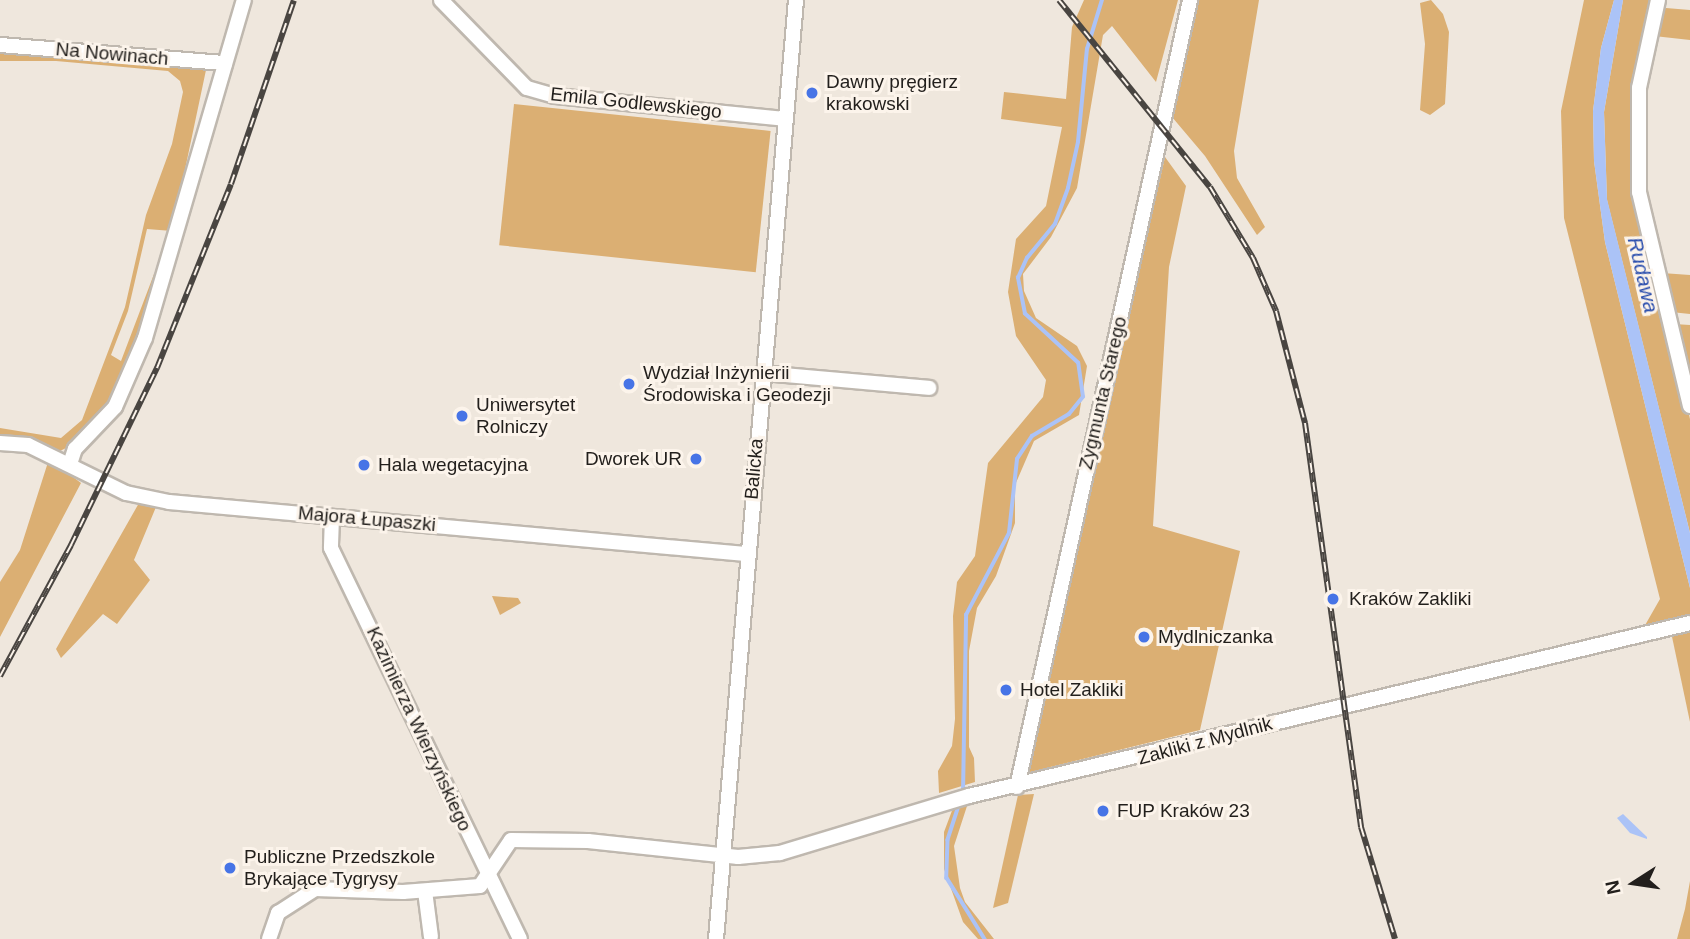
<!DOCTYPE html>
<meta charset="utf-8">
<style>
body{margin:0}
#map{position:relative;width:1690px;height:939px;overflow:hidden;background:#efe7dd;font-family:Arial,sans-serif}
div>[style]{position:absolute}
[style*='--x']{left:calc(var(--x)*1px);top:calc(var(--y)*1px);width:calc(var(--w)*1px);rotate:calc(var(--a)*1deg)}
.green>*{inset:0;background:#dbaf73;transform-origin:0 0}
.water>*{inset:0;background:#abc3f7}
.stream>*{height:3.5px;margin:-1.75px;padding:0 1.75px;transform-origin:1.75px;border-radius:1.75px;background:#abc3f7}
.roads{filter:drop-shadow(2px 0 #bfb8af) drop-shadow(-2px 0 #bfb8af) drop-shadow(0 2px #bfb8af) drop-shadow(0 -2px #bfb8af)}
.minor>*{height:14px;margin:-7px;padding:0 7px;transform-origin:7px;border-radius:7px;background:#fff}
.rail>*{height:6px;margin-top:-3px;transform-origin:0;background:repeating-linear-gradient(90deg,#fcf4eb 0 10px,#494541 0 20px);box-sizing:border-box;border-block:2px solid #494541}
.dots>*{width:19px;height:19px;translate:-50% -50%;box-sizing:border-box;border:4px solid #fcf4eb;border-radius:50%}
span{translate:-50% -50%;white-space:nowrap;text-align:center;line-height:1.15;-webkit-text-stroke:6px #fcf4eb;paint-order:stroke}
.street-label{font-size:19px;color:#221f1c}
.poi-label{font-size:19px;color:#221f1c}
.left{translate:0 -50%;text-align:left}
.right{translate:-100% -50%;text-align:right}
.water-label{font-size:21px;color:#294dad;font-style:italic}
.north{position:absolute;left:1599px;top:848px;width:70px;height:70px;-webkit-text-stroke:5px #fcf4eb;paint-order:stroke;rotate:258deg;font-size:19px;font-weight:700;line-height:28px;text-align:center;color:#221f1c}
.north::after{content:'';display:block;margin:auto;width:24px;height:32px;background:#221f1c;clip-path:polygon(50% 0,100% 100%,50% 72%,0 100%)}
</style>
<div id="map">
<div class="green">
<i style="clip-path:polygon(1084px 0,1178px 0,1156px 82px,1112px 26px,1103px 35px,1077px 188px,1051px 237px,1023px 274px,1024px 291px,1036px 318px,1077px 346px,1087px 366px,1079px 415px,1034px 441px,1015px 485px,1015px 523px,996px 576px,977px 608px,969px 651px,969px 747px,974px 758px,975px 782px,939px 793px,938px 771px,952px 746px,955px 719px,953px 616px,957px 582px,975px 556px,988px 463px,1043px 397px,1046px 380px,1016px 336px,1008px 292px,1016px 239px,1046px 206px,1062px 127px,1001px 119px,1004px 92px,1066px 99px,1072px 27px)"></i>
<i style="clip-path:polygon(1195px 0,1259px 0,1234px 151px,1237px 178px,1265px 227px,1257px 235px,1205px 156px,1172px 117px)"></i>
<i style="clip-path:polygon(1431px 0,1443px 14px,1449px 32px,1445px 104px,1430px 115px,1420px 110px,1425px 44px,1420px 3px)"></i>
<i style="clip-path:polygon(1584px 0,1614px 0,1601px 48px,1593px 111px,1594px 161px,1605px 242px,1690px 588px,1690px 618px,1644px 627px,1660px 599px,1564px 218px,1561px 111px)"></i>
<i style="clip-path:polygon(1623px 0,1655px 0,1640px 64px,1637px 181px,1690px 419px,1690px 533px,1607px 200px,1604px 112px)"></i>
<i style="clip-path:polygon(1666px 8px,1690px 10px,1690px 40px,1654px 36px,1659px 15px)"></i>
<i style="clip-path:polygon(0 47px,204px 65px,206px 70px,172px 231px,147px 229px,128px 311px,111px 355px,121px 361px,154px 274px,162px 276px,116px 399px,80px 441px,58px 452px,32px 441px,0 438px,0 428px,61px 438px,82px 420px,125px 307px,146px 215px,172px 144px,183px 92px,180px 81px,168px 71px,56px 61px,0 61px)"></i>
<i style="left:514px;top:104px;width:258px;height:142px;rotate:6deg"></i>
<i style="clip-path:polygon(1165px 157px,1186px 186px,1169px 267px,1153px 526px,1240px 551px,1200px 730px,1026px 773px)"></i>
<i style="clip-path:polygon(1662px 273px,1690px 275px,1690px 314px,1671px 312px)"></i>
<i style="clip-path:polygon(1674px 324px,1690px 325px,1690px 385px)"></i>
<i style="clip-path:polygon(49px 459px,81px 483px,0 637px,0 582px,20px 550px)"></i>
<i style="clip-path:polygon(139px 503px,156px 507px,134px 560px,150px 580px,117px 624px,103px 614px,61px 658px,56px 649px)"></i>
<i style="clip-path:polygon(492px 596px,518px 598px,521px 603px,500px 615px)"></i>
<i style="clip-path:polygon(1690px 628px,1690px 722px,1671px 632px)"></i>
<i style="clip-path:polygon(1034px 794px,1008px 903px,993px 908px,1018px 795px)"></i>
<i style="clip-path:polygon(968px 803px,954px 846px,960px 888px,965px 902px,994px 939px,978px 939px,963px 922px,944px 869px,944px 832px,953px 808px)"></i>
<i style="clip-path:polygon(1690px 881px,1690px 939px,1677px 939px,1685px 909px)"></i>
</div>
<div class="water">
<i style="clip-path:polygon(1614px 0,1623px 0,1604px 112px,1607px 199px,1690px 533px,1690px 588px,1605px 242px,1594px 161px,1593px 111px,1601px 48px)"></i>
<i style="clip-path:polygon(1623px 814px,1647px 837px,1647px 839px,1630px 833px,1617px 818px)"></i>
</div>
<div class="stream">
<i style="--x:963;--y:793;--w:178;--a:-89"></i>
<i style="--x:966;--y:615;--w:93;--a:-62.3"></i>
<i style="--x:1009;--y:533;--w:74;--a:-83.8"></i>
<i style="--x:1017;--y:459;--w:27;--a:-57"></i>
<i style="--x:1032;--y:436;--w:43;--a:-30.7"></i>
<i style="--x:1069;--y:414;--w:22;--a:-51"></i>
<i style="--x:1083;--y:397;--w:34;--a:-98"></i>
<i style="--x:1078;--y:363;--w:72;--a:-137.2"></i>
<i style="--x:1025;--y:314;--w:37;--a:-101"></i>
<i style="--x:1018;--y:278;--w:22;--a:-66"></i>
<i style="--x:1027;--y:258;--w:44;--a:-50.5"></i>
<i style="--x:1055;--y:224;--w:38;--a:-70"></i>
<i style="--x:1068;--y:188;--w:47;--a:-77.7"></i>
<i style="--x:1078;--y:142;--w:93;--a:-84.5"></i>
<i style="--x:1087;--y:49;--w:51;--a:-73"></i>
<i style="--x:960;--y:803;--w:39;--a:108"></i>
<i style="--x:948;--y:840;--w:38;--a:92"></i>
<i style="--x:947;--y:878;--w:72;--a:58.1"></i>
</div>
<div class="roads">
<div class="minor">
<i style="--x:441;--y:0;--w:123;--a:45.7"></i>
<i style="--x:527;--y:88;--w:29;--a:16"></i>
<i style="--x:555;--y:96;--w:231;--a:5.7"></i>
<i style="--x:1658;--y:0;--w:90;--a:102.2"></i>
<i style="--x:1639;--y:88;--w:104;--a:90"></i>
<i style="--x:1639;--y:192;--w:220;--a:76.6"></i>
<i style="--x:0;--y:45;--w:226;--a:4.6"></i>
<i style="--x:762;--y:373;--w:168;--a:5.1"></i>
<i style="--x:0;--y:443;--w:28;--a:4"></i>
<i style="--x:28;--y:445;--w:109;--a:26.1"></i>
<i style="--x:126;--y:493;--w:44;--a:11.8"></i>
<i style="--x:169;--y:502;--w:579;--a:5.15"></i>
<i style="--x:70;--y:464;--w:16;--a:-72"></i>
<i style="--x:75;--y:449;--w:58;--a:-46.4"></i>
<i style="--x:115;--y:407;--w:75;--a:-66.5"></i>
<i style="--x:145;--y:338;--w:352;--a:-73.7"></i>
<i style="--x:332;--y:517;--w:31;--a:92"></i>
<i style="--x:331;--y:548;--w:434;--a:64.2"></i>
<i style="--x:1017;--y:787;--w:806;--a:-77.6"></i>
<i style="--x:425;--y:891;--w:46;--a:82.6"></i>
<i style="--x:269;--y:939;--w:28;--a:-71"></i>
<i style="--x:278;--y:913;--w:44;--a:-33"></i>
<i style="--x:315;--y:889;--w:88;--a:2"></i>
<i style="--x:403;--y:892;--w:77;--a:-4.5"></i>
<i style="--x:480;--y:886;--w:55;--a:-56"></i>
<i style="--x:511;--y:840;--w:77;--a:0.7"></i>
<i style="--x:588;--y:841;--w:151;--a:6.1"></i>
<i style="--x:738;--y:857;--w:42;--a:-5.4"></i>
<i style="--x:780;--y:853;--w:197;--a:-16.8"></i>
<i style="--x:969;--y:796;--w:741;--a:-13.49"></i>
<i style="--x:716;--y:939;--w:942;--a:-85.13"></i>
</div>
</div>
<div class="rail">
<i style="--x:1059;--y:0;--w:240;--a:51.1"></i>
<i style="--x:1210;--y:187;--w:83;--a:58.8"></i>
<i style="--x:1253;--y:258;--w:58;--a:66.5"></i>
<i style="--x:1276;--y:311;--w:116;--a:75.5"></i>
<i style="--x:1305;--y:423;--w:408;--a:82.1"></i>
<i style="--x:1361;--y:827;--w:117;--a:73.1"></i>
<i style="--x:0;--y:676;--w:149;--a:-61.5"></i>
<i style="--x:71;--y:545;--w:197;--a:-64.1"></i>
<i style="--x:157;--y:368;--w:198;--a:-68.1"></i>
<i style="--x:231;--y:184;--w:194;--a:-71.1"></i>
</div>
<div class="dots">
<i style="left:812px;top:93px;background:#4774e6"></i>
<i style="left:629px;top:384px;background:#4774e6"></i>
<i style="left:462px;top:416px;background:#4774e6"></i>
<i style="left:696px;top:459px;background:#4774e6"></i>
<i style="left:364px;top:465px;background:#4774e6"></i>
<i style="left:1333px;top:599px;background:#4774e6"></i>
<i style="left:1144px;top:637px;background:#4774e6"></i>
<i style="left:1006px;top:690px;background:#4774e6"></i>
<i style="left:1103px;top:811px;background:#4774e6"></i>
<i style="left:230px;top:868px;background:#4774e6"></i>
</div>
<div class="street-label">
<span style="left:112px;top:54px;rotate:5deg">Na Nowinach</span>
<span style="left:636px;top:103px;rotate:6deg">Emila Godlewskiego</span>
<span style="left:1103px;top:393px;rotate:-77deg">Zygmunta Starego</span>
<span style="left:754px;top:469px;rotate:-85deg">Balicka</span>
<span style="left:367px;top:519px;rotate:5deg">Majora Łupaszki</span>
<span style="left:419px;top:729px;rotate:65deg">Kazimierza Wierzyńskiego</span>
<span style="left:1205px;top:741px;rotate:-15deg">Zakliki z Mydlnik</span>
</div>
<div class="poi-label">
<span class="left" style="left:826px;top:93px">Dawny pręgierz<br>krakowski</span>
<span class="left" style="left:643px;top:384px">Wydział Inżynierii<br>Środowiska i Geodezji</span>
<span class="left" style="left:476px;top:416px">Uniwersytet<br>Rolniczy</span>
<span class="right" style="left:682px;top:459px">Dworek UR</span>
<span class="left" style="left:378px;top:465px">Hala wegetacyjna</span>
<span class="left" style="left:1349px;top:599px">Kraków Zakliki</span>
<span class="left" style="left:1158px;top:637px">Mydlniczanka</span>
<span class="left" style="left:1020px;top:690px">Hotel Zakliki</span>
<span class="left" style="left:1117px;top:811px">FUP Kraków 23</span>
<span class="left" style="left:244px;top:868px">Publiczne Przedszkole<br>Brykające Tygrysy</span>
</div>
<div class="water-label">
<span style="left:1643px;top:275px;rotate:77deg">Rudawa</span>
</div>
<div class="north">N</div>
</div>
